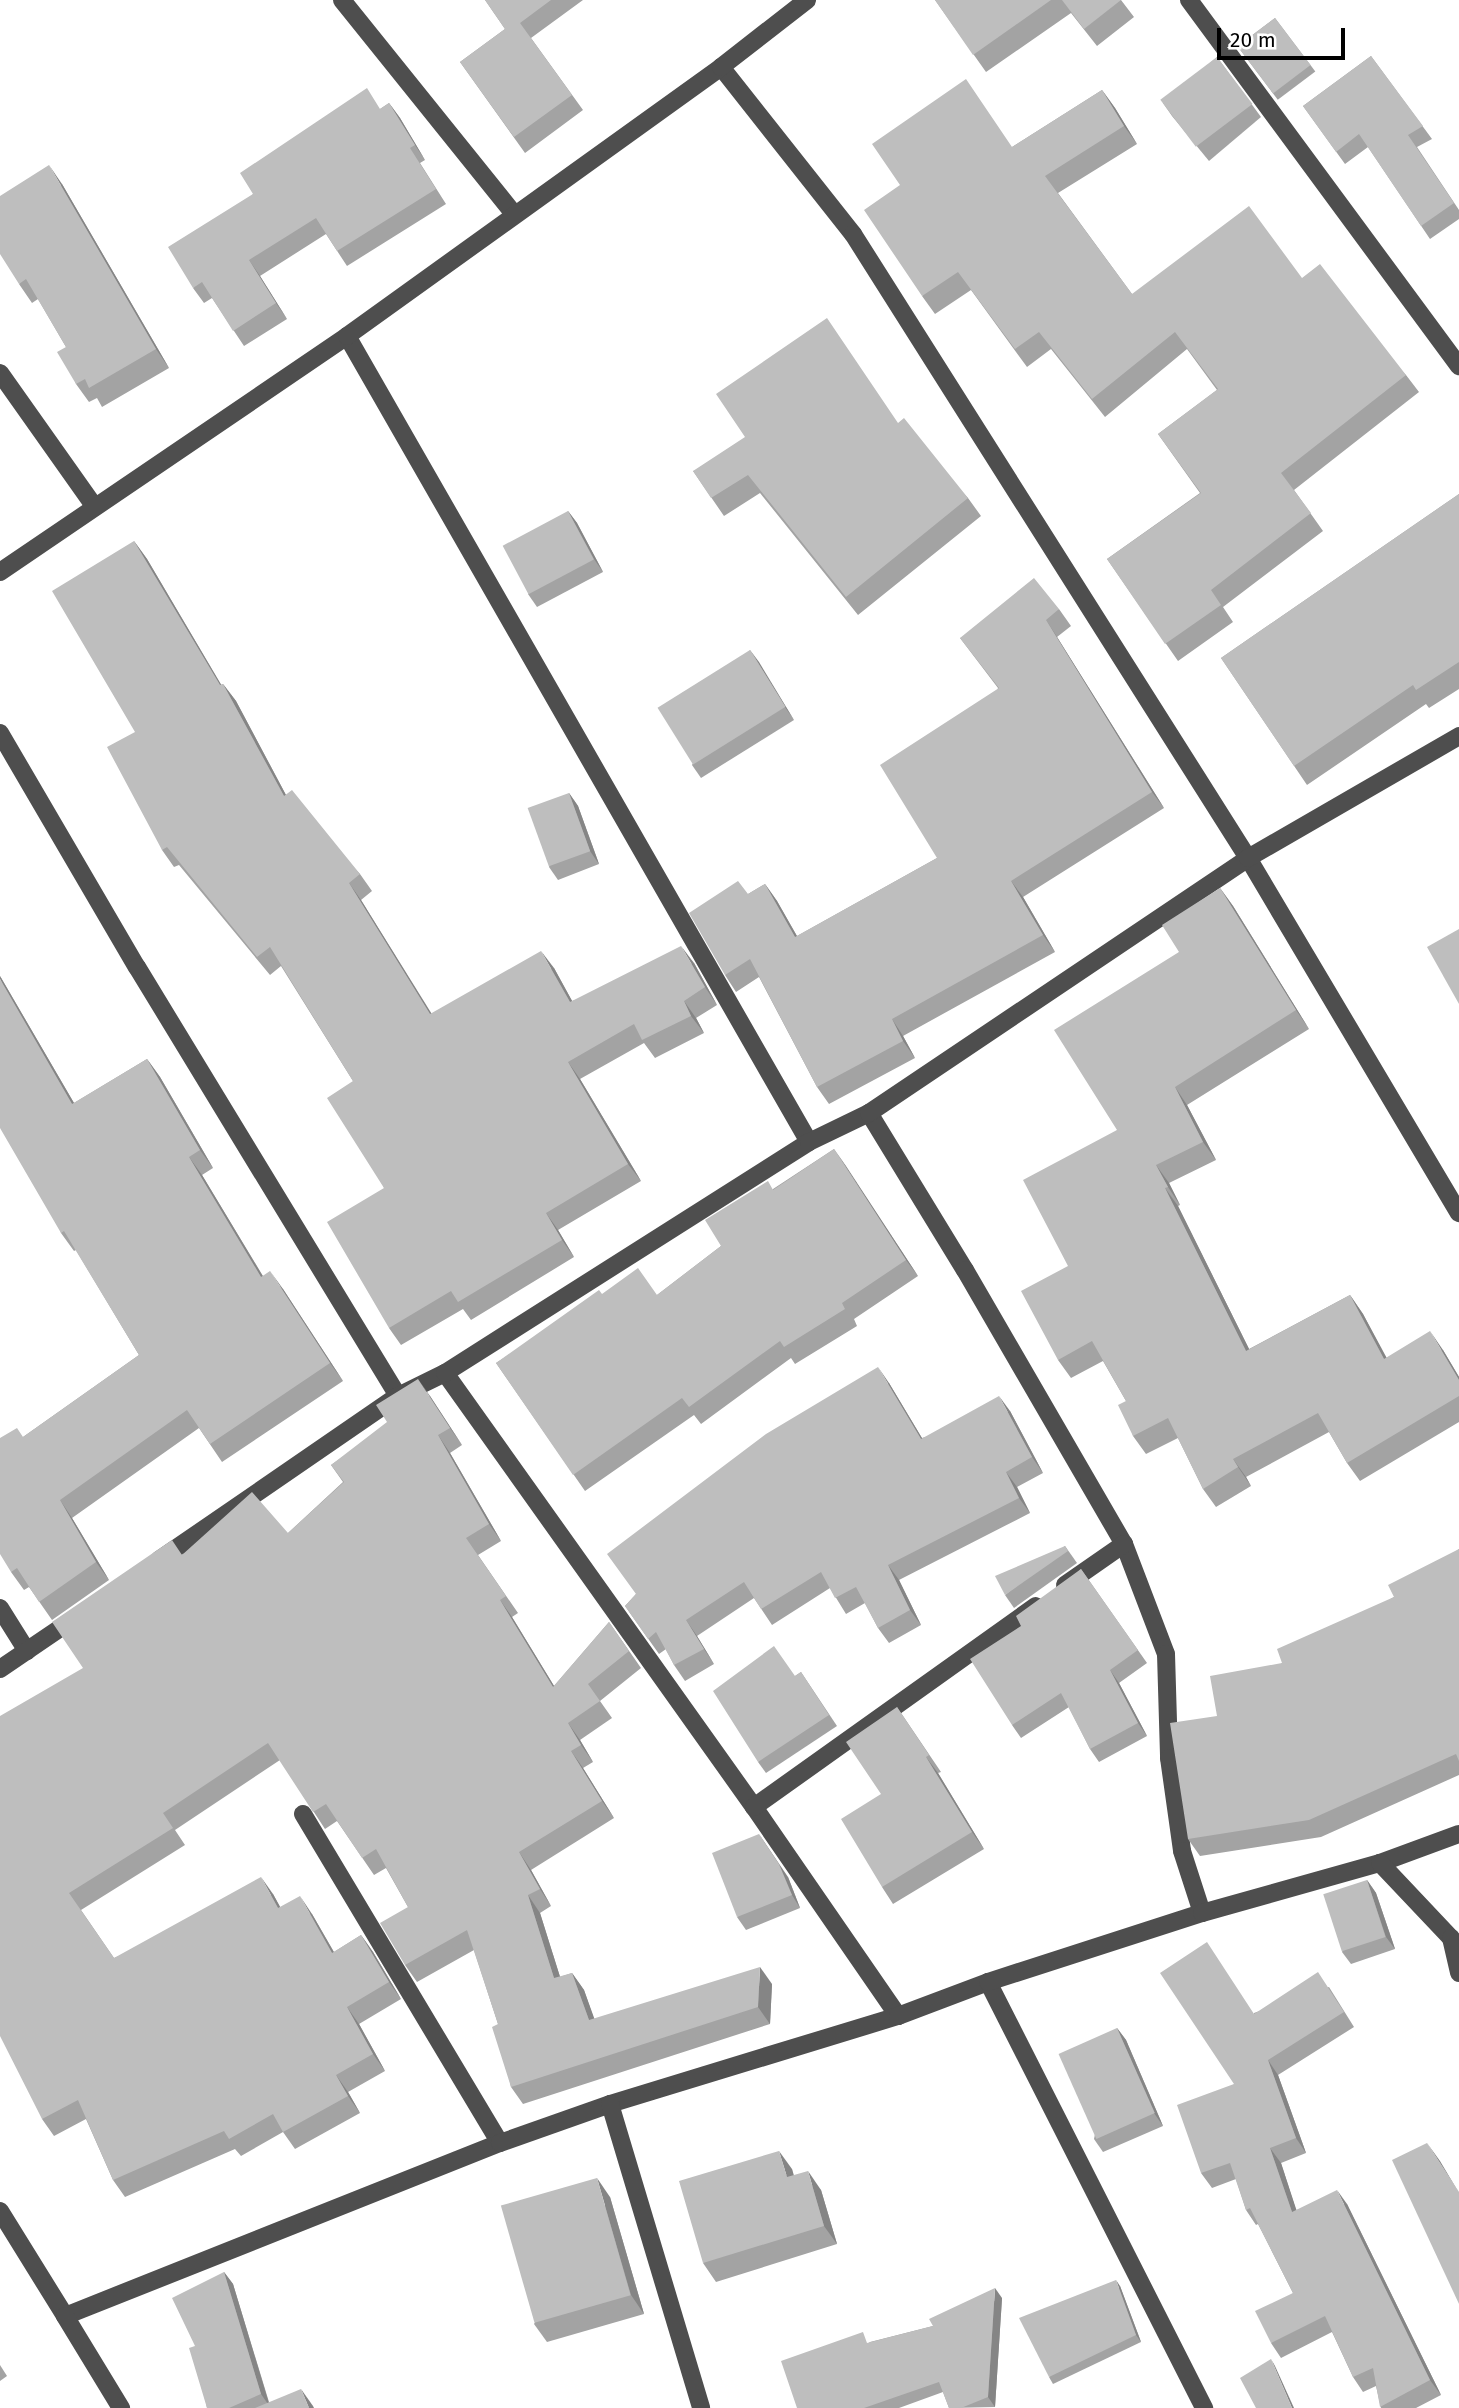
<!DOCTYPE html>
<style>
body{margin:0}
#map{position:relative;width:1459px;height:2408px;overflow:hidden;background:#fff;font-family:"Fira Sans",sans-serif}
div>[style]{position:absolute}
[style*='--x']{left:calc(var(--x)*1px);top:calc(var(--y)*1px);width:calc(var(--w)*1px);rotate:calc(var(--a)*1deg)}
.minor>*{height:18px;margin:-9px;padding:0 9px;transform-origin:9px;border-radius:9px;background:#4e4e4e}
.wall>*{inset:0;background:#a3a3a3;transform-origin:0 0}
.shaded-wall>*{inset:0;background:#858585}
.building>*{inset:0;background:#bebebe;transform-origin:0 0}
span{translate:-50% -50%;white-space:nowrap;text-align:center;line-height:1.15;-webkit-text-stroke:7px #fff;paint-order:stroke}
.scale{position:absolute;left:1217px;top:28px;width:128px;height:32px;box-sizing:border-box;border:4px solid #000;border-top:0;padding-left:9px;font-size:21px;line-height:24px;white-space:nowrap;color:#000;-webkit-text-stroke:5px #fff;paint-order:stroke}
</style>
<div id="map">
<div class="minor">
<i style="--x:342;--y:0;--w:275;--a:51.2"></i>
<i style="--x:1189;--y:0;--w:455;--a:53.6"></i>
<i style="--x:721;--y:67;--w:213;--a:51.7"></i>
<i style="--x:853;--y:234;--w:739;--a:57.67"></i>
<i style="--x:1248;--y:858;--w:413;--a:59.3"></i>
<i style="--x:347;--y:336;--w:929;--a:60.18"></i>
<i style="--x:0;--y:373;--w:164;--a:54.7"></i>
<i style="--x:0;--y:572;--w:420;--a:-34.2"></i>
<i style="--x:347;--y:336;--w:461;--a:-35.7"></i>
<i style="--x:721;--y:67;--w:109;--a:-37.9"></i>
<i style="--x:0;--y:733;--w:271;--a:59.7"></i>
<i style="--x:137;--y:967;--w:502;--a:58.68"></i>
<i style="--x:869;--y:1113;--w:184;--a:58.6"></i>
<i style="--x:965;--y:1270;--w:317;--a:59.9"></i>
<i style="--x:1124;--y:1544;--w:118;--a:69.1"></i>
<i style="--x:1166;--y:1654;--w:104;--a:88.3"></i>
<i style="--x:1169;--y:1758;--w:94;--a:82"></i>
<i style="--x:1182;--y:1851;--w:65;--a:72.1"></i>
<i style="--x:445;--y:1373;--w:533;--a:54.55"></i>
<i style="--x:754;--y:1807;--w:254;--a:55.4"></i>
<i style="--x:159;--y:1560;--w:290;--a:-34.5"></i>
<i style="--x:398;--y:1396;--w:52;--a:-26.1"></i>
<i style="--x:445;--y:1373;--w:431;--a:-32.4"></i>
<i style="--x:809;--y:1142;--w:67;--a:-25.8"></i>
<i style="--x:869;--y:1113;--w:457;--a:-33.9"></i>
<i style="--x:1248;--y:858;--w:244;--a:-30"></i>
<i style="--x:1065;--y:1585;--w:72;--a:-34.8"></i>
<i style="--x:0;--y:1608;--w:51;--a:57.9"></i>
<i style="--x:0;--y:1669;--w:91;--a:-34.2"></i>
<i style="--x:754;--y:1807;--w:346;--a:-35.5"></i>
<i style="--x:303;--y:1814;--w:383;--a:59.1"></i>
<i style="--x:1380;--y:1863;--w:84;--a:-20.2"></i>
<i style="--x:988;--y:1982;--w:478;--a:63.1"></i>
<i style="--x:610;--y:2104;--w:301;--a:-17"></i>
<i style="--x:898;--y:2016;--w:96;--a:-20.7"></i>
<i style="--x:988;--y:1982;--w:225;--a:-17.9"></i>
<i style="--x:1202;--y:1913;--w:185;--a:-15.7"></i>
<i style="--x:1380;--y:1863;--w:103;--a:46.6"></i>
<i style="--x:1451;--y:1938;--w:36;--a:77"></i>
<i style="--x:0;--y:2211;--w:123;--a:58.2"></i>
<i style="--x:65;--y:2316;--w:468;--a:-21.7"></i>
<i style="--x:500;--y:2143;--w:117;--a:-19.5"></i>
<i style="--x:610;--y:2104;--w:317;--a:73.3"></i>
<i style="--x:65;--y:2316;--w:108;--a:58.7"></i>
</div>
<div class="wall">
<i style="clip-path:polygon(485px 0,583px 0,531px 38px,583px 110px,525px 153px,460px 62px,505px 29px)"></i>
<i style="clip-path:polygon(935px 0,1121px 0,1134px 17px,1097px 46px,1071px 13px,986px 72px)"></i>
<i style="left:1275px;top:18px;width:67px;height:47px;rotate:53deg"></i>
<i style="clip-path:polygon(1371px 56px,1432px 139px,1417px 147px,1459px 210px,1459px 219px,1430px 239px,1368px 147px,1345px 164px,1303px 106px)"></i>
<i style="clip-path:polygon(1217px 57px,1261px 117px,1209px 161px,1172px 116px,1163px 103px)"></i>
<i style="clip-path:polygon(1102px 90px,1115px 108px,1137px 144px,1058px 193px,1132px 294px,1302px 278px,1406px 375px,1419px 392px,1294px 490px,1323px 531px,1223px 607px,1233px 622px,1178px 661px,1107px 559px,1200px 493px,1158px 434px,1217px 390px,1187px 349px,1105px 417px,1051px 349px,1027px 367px,971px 290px,935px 314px,922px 296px,1012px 147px)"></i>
<i style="clip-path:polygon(389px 103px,400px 118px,425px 160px,420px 163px,446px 204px,347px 266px,326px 234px,260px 276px,287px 319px,244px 346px,212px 298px,204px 303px,193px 288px,253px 194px)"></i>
<i style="clip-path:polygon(62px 184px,169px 368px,102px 407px,97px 398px,89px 402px,76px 384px,66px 347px,38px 299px,32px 303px,19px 284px)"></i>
<i style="clip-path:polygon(898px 423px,968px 498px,981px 516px,858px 615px,760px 493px,724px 516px,693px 471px)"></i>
<i style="clip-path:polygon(1459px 494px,1459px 689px,1429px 708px,1426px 704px,1307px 785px,1221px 658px)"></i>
<i style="clip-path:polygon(568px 511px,577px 523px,603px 572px,537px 607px,528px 594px)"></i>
<i style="clip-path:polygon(134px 541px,147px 559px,221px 685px,223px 684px,236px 701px,286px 795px,360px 874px,372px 891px,361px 900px,431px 1014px,554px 968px,572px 1001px,694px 963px,717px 1005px,696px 1018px,704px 1033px,655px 1058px,644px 1043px,580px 1079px,641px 1181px,558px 1230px,574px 1257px,471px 1320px,463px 1309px,401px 1345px,389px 1328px,384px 1188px,353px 1081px,281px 966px,270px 975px,179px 865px,174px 867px,162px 850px)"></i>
<i style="clip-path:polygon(1059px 609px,1071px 626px,1057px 637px,1164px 808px,1023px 897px,1055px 952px,903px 1036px,915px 1058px,829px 1104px,817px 1087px,759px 977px,736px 992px,725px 975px,748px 894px,765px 884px,777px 901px,797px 936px,937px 858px,998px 688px,960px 638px)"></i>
<i style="clip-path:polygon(750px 650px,794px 720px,701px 778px,692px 765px)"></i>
<i style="clip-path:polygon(569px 793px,578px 806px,599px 864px,558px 880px,549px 867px)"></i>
<i style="clip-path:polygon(1220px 888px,1233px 906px,1309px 1029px,1187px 1105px,1216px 1160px,1169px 1183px,1180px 1205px,1178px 1206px,1249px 1349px,1350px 1295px,1363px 1314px,1386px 1358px,1443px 1350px,1459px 1377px,1459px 1422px,1360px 1481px,1347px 1463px,1329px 1432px,1246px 1477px,1251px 1486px,1216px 1507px,1203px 1489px,1178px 1438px,1146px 1454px,1133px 1436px,1126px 1401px,1103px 1361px,1071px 1378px,1058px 1360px,1068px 1266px,1117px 1130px,1179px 952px)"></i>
<i style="clip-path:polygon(0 976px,74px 1103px,147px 1059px,160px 1077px,213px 1168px,202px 1175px,263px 1276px,283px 1289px,343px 1381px,222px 1462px,199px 1428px,72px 1518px,109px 1580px,52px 1620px,29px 1587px,24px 1590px,11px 1572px,23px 1437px,139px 1355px,76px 1250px,74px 1251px,61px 1233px)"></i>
<i style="clip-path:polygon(834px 1149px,918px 1276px,854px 1319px,857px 1326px,795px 1364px,791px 1358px,701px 1424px,694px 1415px,585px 1491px,496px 1363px,602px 1294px,657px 1295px,721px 1246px,773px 1189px)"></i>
<i style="clip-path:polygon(889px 1383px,922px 1438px,1010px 1411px,1043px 1473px,1017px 1487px,1030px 1513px,899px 1580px,921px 1625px,889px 1643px,878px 1628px,865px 1603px,846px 1614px,830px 1588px,772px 1625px,754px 1598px,697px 1636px,714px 1664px,685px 1681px,674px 1665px,666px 1649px,659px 1654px,625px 1606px,636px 1594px)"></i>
<i style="clip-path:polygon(430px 1396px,462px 1445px,450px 1453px,501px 1541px,478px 1555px,518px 1613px,512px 1617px,554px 1686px,609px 1622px,641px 1668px,600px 1701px,612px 1718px,580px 1740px,593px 1762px,583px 1768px,614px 1818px,531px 1870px,551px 1906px,540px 1913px,560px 1977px,572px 1973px,584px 1990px,594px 2019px,772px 1984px,770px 2024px,523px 2104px,511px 2087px,498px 2024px,474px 1950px,417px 1982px,405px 1965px,408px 1907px,386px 1868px,374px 1875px,337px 1821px,325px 1829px,280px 1760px,175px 1830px,185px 1845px,81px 1910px,114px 1958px,273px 1894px,280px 1907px,312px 1914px,334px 1952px,361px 1935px,373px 1952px,401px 1999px,359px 2024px,385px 2071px,348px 2092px,360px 2113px,295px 2149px,283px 2132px,241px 2156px,235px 2149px,125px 2197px,113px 2180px,86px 2119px,54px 2136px,42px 2119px,83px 1668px,182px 1554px,288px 1533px,343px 1482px,331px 1465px)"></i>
<i style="clip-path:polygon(1065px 1546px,1077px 1563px,1014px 1608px,1005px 1595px)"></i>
<i style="clip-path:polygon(1459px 1549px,1459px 1775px,1321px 1837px,1200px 1856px,1188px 1839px,1217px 1716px,1282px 1663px,1394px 1597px)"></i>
<i style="clip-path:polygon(1081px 1569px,1147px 1663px,1119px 1683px,1147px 1736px,1099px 1762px,1090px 1749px,1069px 1707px,1021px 1738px,1012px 1725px,1021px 1626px)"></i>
<i style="clip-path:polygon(801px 1672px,837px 1726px,766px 1773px,758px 1762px,795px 1676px)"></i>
<i style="clip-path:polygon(897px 1707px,941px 1772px,938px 1773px,984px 1849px,893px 1904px,882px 1887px,881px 1794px)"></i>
<i style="clip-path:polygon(788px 1877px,800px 1908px,746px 1930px,737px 1917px)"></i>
<i style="clip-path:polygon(1367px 1880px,1376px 1893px,1395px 1949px,1351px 1964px,1342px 1952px)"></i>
<i style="clip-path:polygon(1329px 1987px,1354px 2027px,1278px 2075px,1306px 2153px,1281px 2163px,1296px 2210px,1347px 2204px,1441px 2395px,1416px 2408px,1381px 2408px,1376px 2386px,1363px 2392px,1353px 2377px,1332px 2332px,1281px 2358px,1271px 2343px,1293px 2293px,1258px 2224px,1256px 2225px,1246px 2210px,1236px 2179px,1212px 2188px,1201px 2173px,1234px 2084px,1254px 2013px)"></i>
<i style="clip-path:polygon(1117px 2028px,1126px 2040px,1163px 2126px,1103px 2152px,1094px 2139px)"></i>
<i style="clip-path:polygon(792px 2169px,793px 2175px,821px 2190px,837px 2244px,716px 2282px,703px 2263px)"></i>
<i style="clip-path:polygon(610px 2197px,644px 2314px,547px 2342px,534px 2324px)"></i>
<i style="clip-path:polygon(224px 2272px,233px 2284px,269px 2402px,314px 2408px,207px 2408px,195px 2346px)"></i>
<i style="clip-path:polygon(1120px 2286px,1141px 2342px,1053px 2384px,1049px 2377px)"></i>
<i style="clip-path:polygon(1002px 2298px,995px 2407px,949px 2408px,943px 2392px,899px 2408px,797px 2408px,870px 2342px,933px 2326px)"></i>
<i style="clip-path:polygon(0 2365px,7px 2376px,0 2381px)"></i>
</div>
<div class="shaded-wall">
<i style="clip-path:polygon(1102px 90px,1115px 108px,1137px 144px,1124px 126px)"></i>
<i style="clip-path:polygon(389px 103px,400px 118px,425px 160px,415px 145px)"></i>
<i style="clip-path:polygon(49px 165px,62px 184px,169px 368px,156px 349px)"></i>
<i style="clip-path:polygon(249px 260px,260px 276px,287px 319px,276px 303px)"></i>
<i style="clip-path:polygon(568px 511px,577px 523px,603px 572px,594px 559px)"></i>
<i style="clip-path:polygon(134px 541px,147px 559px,232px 703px,220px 685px)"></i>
<i style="clip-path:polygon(1046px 620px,1057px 637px,1164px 808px,1152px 792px)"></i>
<i style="clip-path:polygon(750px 650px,759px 662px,794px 720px,785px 707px)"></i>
<i style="clip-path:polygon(223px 684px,236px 701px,296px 814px,284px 796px)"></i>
<i style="clip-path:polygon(569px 793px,578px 806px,599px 864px,590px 851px)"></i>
<i style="clip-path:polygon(1011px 881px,1023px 897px,1055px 952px,1043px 935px)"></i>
<i style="clip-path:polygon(349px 883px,361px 900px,443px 1032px,430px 1014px)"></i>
<i style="clip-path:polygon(765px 884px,777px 901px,807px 954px,795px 937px)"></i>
<i style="clip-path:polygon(1220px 888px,1233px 906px,1309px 1029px,1296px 1010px)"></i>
<i style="clip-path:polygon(681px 946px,694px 963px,717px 1005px,705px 987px)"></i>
<i style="clip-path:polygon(541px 951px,554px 968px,582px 1019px,570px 1002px)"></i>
<i style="clip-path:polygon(0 976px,85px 1122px,72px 1104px,0 979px)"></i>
<i style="clip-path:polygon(684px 1001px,696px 1018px,704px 1033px,691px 1016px)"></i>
<i style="clip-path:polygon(892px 1019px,903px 1036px,915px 1058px,903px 1041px)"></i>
<i style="clip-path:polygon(147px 1059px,160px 1077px,213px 1168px,200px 1150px)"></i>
<i style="clip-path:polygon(568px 1062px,580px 1079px,641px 1181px,628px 1164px)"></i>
<i style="clip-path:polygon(1175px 1087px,1187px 1105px,1216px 1160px,1203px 1142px)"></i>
<i style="clip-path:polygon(834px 1149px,846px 1166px,918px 1276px,906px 1260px)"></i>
<i style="clip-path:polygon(189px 1157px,202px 1175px,274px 1295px,261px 1277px)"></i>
<i style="clip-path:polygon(1156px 1165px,1169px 1183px,1180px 1205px,1168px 1187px)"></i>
<i style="clip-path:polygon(1165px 1188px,1178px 1206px,1259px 1369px,1246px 1351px)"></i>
<i style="clip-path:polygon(546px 1213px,558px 1230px,574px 1257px,562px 1240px)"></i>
<i style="clip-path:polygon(270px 1271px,283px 1289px,343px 1381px,330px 1363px)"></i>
<i style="clip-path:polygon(1350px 1295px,1363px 1314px,1397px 1377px,1384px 1359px)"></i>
<i style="clip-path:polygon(1430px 1331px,1443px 1350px,1459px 1377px,1459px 1380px)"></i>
<i style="clip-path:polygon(878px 1367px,889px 1383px,932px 1455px,921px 1439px)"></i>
<i style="clip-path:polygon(418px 1379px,430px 1396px,462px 1445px,450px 1428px)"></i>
<i style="clip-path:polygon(999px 1396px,1010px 1411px,1043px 1473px,1032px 1457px)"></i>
<i style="clip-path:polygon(438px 1435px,450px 1453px,501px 1541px,489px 1524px)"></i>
<i style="clip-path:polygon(1233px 1459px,1246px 1477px,1251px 1486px,1238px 1467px)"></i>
<i style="clip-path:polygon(1006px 1472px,1017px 1487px,1030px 1513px,1019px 1498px)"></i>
<i style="clip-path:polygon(60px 1500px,72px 1518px,109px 1580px,96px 1562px)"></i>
<i style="clip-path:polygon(888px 1565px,899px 1580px,921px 1625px,910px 1610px)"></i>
<i style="clip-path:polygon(500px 1600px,512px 1617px,565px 1704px,553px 1687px)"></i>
<i style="clip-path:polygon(686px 1620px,697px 1636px,714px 1664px,704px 1649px)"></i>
<i style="clip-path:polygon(1110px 1670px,1119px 1683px,1147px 1736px,1138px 1723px)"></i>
<i style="clip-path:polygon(568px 1723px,580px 1740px,593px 1762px,581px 1745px)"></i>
<i style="clip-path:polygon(571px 1751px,583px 1768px,614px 1818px,602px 1801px)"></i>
<i style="clip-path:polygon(926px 1757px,938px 1773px,984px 1849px,972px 1832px)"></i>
<i style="clip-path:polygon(759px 1834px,788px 1877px,800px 1908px,792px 1895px)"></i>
<i style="clip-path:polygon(519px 1852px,531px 1870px,551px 1906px,540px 1889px)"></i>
<i style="clip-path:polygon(261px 1877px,273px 1894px,290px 1925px,278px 1908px)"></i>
<i style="clip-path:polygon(1367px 1880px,1376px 1893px,1395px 1949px,1386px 1937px)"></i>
<i style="clip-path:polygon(528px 1895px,540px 1913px,566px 1996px,554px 1978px)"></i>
<i style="clip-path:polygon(300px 1896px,312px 1914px,344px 1970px,332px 1953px)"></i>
<i style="clip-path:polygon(361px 1935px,373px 1952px,401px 1999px,389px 1982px)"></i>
<i style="clip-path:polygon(760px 1967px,772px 1984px,770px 2024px,758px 2007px)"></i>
<i style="clip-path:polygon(572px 1973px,584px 1990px,601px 2037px,589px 2020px)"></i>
<i style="clip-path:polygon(347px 2007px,359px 2024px,385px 2071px,373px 2054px)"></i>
<i style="clip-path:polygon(1117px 2028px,1126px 2040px,1163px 2126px,1154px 2113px)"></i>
<i style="clip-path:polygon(1268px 2060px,1278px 2075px,1306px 2153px,1296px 2138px)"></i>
<i style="clip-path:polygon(336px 2075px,348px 2092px,360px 2113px,348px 2096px)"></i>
<i style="clip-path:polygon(1427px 2143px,1440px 2161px,1459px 2193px)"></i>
<i style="clip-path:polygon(1270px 2148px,1281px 2163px,1302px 2227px,1292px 2212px)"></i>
<i style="clip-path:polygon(779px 2151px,792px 2169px,800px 2196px,787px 2177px)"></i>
<i style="clip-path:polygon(808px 2171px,821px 2190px,837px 2244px,824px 2226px)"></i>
<i style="clip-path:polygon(597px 2178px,610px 2197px,644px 2314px,631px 2295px)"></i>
<i style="clip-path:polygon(1337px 2190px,1347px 2204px,1441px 2395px,1430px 2380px)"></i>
<i style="clip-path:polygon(224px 2272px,233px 2284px,270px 2407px,261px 2394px)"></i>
<i style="clip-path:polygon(1116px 2280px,1120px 2286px,1141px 2342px,1136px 2335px)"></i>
<i style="clip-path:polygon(995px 2288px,1002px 2298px,995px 2407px,988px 2397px)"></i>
<i style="clip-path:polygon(1271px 2359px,1275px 2366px,1294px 2408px,1292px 2408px)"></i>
<i style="clip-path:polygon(301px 2389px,313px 2406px,314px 2408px,309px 2408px)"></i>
</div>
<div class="building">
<i style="clip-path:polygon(485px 0,551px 0,520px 23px,572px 95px,514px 137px,460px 62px,505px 29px)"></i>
<i style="clip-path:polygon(935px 0,1051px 0,973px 55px)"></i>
<i style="clip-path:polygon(1062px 0,1121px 0,1084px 29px)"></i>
<i style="left:1275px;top:18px;width:59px;height:47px;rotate:53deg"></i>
<i style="clip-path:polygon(1371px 56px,1423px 126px,1408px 135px,1454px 203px,1421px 226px,1359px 134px,1336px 152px,1303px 106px)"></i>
<i style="left:1217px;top:57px;width:59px;height:71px;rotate:53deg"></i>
<i style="clip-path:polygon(966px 79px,1012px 147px,1102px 90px,1124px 126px,1045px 176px,1132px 294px,1249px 206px,1302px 278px,1320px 264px,1406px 375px,1281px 473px,1311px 513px,1211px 590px,1221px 605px,1165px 644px,1107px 559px,1201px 493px,1158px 434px,1218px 389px,1175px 332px,1092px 399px,1039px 332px,1015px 349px,958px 272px,922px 296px,864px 210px,900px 185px,872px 144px)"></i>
<i style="clip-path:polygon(367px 88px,380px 109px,389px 103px,415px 145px,410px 148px,436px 189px,337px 251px,316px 218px,249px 260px,276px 303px,233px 331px,202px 282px,193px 288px,168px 247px,253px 194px,240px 173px)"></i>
<i style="clip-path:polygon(49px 165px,156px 349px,89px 388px,85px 379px,76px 384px,57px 352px,66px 347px,26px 279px,19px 284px,0 254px,0 196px)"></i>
<i style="clip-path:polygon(827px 318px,898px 423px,904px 418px,968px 498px,846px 597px,748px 475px,711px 498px,693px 471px,745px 437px,716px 394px)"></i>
<i style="clip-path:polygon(1459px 494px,1459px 662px,1416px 690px,1413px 685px,1294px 766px,1221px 658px)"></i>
<i style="left:568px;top:511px;width:55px;height:74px;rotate:62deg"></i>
<i style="clip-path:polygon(134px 541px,220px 685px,223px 684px,284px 796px,292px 790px,360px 874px,349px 883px,430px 1014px,541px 951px,570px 1002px,681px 946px,705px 987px,684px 1001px,691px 1016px,642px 1040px,634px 1024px,568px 1062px,628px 1164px,546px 1213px,562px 1240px,458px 1302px,451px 1291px,389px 1328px,327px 1222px,384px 1188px,327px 1098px,353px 1081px,270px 947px,257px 957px,167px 847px,162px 850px,107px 747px,135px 732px,52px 591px)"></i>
<i style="clip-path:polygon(1034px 578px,1059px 609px,1046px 620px,1152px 792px,1011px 881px,1043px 935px,892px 1019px,903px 1041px,817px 1087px,750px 959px,725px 975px,689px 913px,738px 881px,748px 894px,765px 884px,795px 937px,937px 858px,880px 765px,999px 688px,960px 638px)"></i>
<i style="left:750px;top:650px;width:67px;height:109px;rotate:58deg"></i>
<i style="left:569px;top:793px;width:62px;height:44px;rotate:70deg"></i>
<i style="clip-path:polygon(1220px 888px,1296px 1010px,1175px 1087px,1203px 1142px,1156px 1165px,1168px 1187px,1165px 1188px,1246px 1351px,1350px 1295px,1384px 1359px,1430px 1331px,1459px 1380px,1459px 1396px,1347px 1463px,1318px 1413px,1233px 1459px,1238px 1467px,1203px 1489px,1168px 1418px,1133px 1436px,1118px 1405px,1126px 1401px,1092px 1341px,1058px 1360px,1021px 1291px,1068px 1266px,1023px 1180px,1117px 1130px,1054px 1030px,1179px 952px,1162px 925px)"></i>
<i style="clip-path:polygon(1459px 929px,1459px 1004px,1427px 947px)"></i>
<i style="clip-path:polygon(0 979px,72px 1104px,147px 1059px,200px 1150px,189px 1157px,261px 1277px,270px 1271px,330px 1363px,210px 1444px,187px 1410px,60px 1500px,96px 1562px,39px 1602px,17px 1568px,11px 1572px,0 1554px,0 1438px,17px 1428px,23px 1437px,139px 1355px,64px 1231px,61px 1233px,0 1128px)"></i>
<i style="clip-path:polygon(834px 1149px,906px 1260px,842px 1303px,845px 1309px,784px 1347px,780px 1341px,689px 1407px,682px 1398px,573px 1475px,496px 1363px,599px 1290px,602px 1294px,638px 1268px,657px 1295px,721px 1246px,705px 1220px,768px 1181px,773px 1190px)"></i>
<i style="clip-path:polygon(878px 1367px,921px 1439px,999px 1396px,1032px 1457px,1006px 1472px,1019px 1498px,888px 1565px,910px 1610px,878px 1628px,856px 1587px,835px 1598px,821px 1572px,761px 1609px,744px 1582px,686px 1620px,704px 1649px,674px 1665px,656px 1632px,648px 1639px,625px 1606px,636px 1594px,607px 1554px,766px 1434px)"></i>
<i style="clip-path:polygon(418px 1379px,450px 1428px,438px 1435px,489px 1524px,466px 1538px,506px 1596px,500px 1600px,553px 1687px,609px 1622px,629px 1651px,588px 1684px,600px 1701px,568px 1723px,581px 1745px,571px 1751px,602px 1801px,519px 1852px,540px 1889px,528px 1895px,554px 1978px,572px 1973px,589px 2020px,760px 1967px,758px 2007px,511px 2087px,492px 2027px,498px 2024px,467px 1930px,405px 1965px,380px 1923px,408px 1907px,376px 1849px,362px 1858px,326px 1804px,313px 1812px,268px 1743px,163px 1813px,173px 1828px,69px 1893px,114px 1958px,261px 1877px,278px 1908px,300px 1896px,332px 1953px,361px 1935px,389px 1982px,347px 2007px,373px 2054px,336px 2075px,348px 2096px,283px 2132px,273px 2114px,229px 2139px,224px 2131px,113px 2180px,78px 2100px,42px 2119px,0 2036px,0 1716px,83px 1668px,52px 1622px,172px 1540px,182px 1555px,252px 1492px,288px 1533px,344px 1482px,331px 1465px,387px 1422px,376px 1405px)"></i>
<i style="clip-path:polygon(1065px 1546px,1068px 1551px,1005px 1595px,995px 1576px)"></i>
<i style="clip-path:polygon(1459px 1549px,1459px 1761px,1456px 1754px,1309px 1820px,1188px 1839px,1170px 1723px,1217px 1716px,1210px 1676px,1282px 1663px,1277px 1649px,1394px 1597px,1388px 1585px)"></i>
<i style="clip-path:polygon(1081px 1569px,1138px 1650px,1110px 1670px,1138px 1723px,1090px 1749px,1061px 1693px,1012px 1725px,970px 1659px,1021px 1626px,1016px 1616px)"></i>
<i style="clip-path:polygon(774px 1646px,795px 1676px,801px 1672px,829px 1715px,758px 1762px,713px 1691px)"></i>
<i style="clip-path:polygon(897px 1707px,929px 1755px,926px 1757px,972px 1832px,882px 1887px,841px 1819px,881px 1794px,846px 1742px)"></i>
<i style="clip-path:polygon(759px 1834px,779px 1864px,792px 1895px,737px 1917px,712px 1853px)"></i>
<i style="left:1367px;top:1880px;width:60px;height:46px;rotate:72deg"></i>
<i style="clip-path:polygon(1207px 1942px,1254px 2014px,1318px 1972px,1344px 2012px,1268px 2060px,1296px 2138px,1270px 2148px,1292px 2212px,1337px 2190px,1430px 2380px,1380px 2407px,1373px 2368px,1353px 2377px,1325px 2316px,1271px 2343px,1255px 2311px,1293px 2293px,1250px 2208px,1246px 2210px,1230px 2163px,1201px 2173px,1177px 2105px,1234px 2084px,1160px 1973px)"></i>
<i style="left:1117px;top:2028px;width:93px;height:64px;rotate:66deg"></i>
<i style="clip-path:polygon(1427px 2143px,1459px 2192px,1459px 2304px,1392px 2160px)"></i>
<i style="clip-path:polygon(779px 2151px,787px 2177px,808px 2171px,824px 2226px,703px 2263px,679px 2181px)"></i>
<i style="left:597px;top:2178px;width:122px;height:100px;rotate:74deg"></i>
<i style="clip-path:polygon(224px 2272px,261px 2394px,229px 2408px,207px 2408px,189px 2348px,195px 2346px,172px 2298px)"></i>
<i style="clip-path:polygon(1116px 2280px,1136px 2335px,1049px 2377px,1019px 2318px)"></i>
<i style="clip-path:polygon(995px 2288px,988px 2397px,961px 2408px,949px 2408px,939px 2382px,864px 2408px,797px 2408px,781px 2361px,863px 2332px,867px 2343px,933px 2326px,929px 2319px)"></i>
<i style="clip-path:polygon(1271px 2359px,1292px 2408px,1256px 2408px,1240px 2378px)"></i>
<i style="clip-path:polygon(301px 2389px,309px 2408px,255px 2408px)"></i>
</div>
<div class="scale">20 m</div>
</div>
